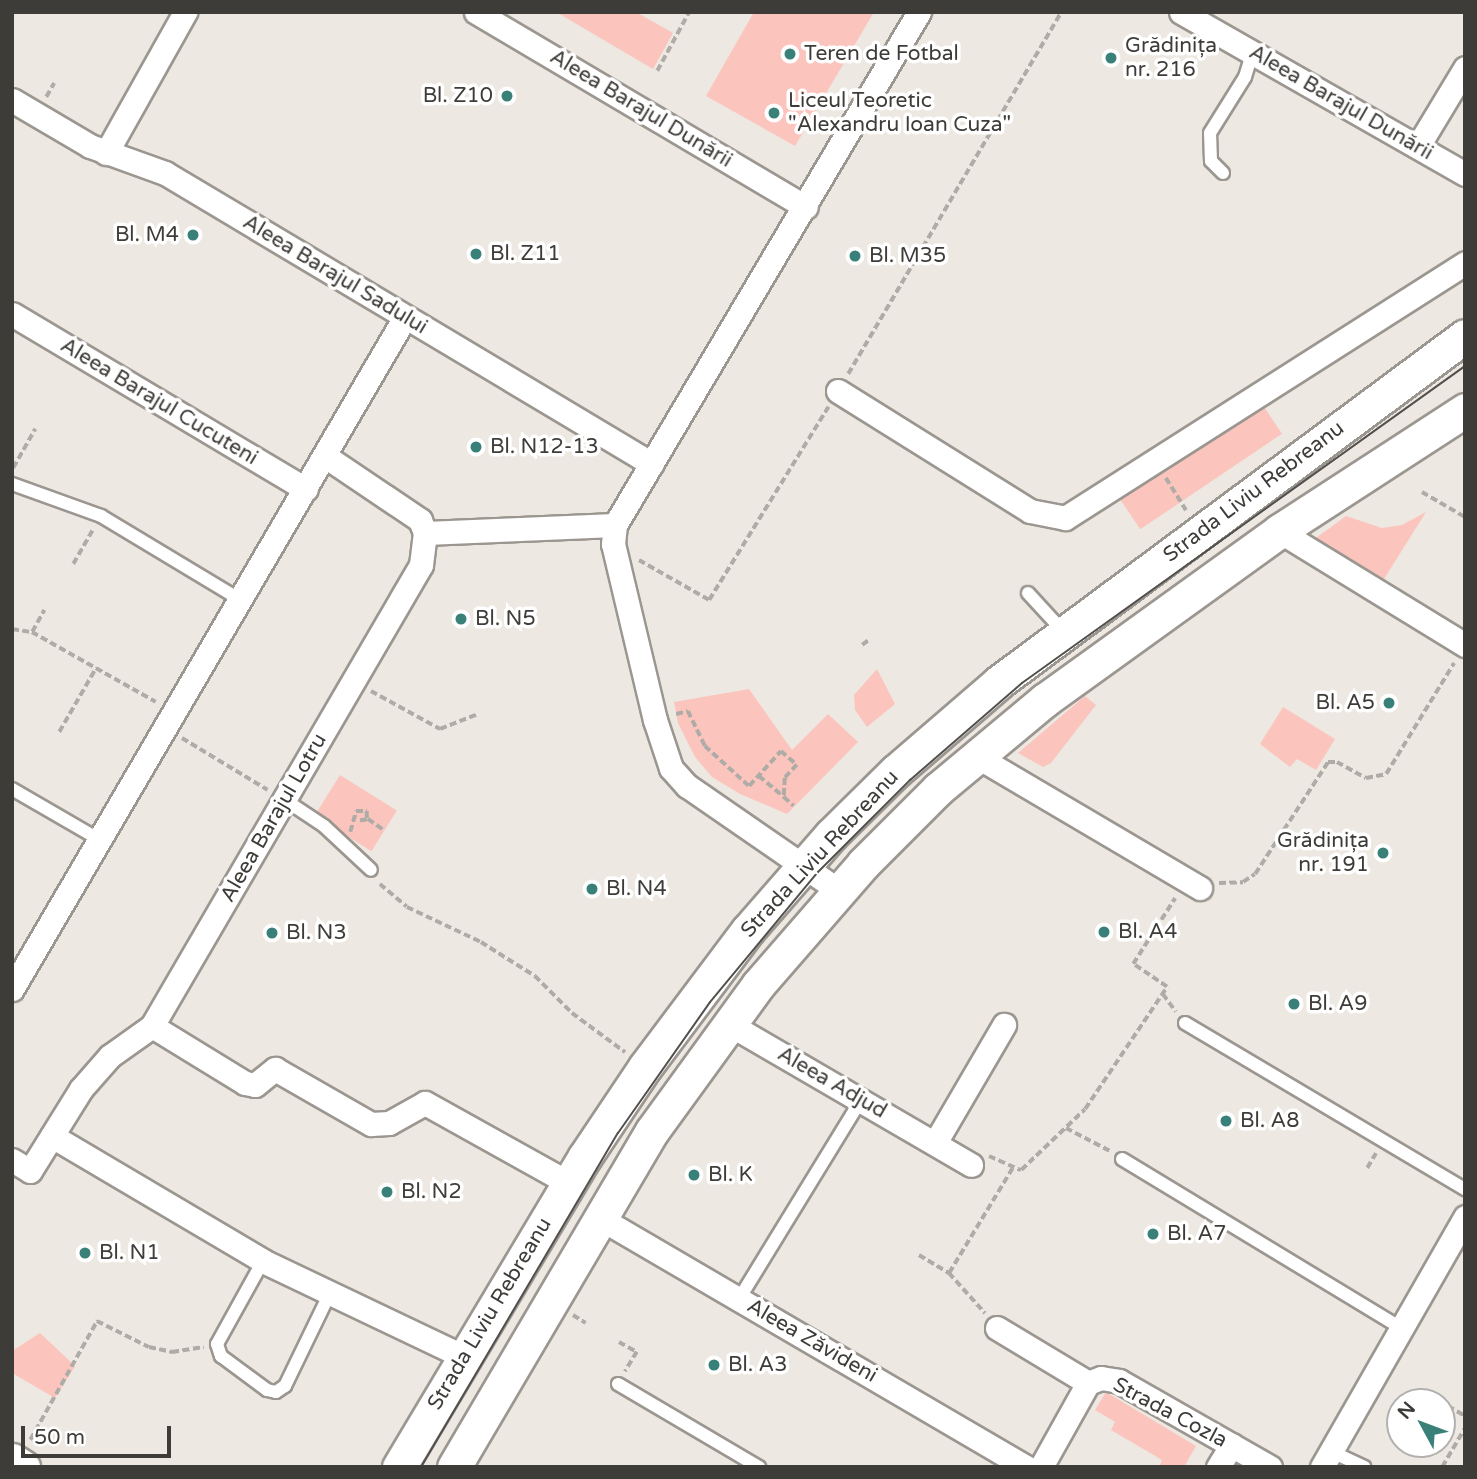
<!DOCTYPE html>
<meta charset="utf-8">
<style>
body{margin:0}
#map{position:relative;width:1477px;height:1479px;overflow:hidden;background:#ede8e1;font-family:"Varela Round",sans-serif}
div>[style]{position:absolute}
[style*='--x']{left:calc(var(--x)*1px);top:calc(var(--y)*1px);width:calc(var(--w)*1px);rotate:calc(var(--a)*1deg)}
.green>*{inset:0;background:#fbc5be;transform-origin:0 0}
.path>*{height:3.5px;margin-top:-1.75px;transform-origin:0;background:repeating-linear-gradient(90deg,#afaba6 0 7px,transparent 0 10.5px)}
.roads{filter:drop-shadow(2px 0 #9c9690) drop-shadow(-2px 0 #9c9690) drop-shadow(0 2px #9c9690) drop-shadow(0 -2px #9c9690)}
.lane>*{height:12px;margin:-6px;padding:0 6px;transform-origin:6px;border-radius:6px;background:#fff}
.street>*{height:23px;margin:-11.5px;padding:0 11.5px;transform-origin:11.5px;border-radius:11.5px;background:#fff}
.secondary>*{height:33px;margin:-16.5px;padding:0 16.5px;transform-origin:16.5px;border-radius:16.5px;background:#fff}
.tram>*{height:2px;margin:-1px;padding:0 1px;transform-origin:1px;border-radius:1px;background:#52504d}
.dots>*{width:19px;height:19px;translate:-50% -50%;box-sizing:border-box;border:4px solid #fff;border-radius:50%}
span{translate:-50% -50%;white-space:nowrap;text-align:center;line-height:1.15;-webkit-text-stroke:7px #fff;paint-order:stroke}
.poi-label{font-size:21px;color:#3e3c39}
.left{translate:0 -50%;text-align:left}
.right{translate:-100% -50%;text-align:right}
.street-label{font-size:21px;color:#3e3c39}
.frame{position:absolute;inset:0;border:14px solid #3e3c39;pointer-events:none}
.north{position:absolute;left:1386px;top:1388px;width:70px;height:70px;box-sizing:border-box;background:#fff;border:2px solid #b2b1b0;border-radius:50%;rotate:311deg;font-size:19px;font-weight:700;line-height:28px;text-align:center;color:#3e3c39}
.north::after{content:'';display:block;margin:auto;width:24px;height:32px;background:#398079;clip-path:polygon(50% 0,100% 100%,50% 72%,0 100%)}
.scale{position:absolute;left:21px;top:1426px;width:150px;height:32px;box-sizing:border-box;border:4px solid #3e3c39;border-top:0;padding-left:9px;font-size:21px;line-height:24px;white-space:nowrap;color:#3e3c39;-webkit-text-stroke:5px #fff;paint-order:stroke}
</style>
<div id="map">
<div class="green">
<i style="clip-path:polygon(556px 12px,636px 12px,673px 33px,653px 69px)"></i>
<i style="clip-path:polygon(754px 12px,874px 12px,795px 146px,706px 96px)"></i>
<i style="left:1258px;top:398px;width:43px;height:171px;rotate:56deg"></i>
<i style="clip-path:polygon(1426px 512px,1384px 579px,1316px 538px,1346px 516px,1382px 528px,1402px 525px)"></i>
<i style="clip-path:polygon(877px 669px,895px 704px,867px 727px,855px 710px,854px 695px)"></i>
<i style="clip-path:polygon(749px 689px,792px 750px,828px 714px,858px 742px,787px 814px,740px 794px,712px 777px,695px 757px,678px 723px,674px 702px)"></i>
<i style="clip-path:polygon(1085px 696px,1096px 705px,1051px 763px,1043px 767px,1018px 753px)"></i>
<i style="clip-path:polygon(1283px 707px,1335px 739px,1316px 770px,1297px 759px,1290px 767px,1260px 744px)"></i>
<i style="left:340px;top:775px;width:67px;height:48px;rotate:32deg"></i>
<i style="clip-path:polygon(40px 1333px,75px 1366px,55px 1398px,12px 1373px,12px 1351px)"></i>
<i style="clip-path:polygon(1106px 1392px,1196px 1446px,1184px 1467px,1159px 1467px,1162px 1460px,1111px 1430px,1115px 1422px,1095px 1410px)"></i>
</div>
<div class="path">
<i style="--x:657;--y:71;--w:67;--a:-61.5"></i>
<i style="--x:46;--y:97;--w:16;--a:-60"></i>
<i style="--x:848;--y:374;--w:420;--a:-59.5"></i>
<i style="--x:13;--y:468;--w:45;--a:-60.6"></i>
<i style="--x:1166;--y:478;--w:38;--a:58"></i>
<i style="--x:1422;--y:492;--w:50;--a:30.2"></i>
<i style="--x:639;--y:560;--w:81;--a:29.7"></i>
<i style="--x:709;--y:600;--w:227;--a:-58.3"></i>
<i style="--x:73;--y:564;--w:39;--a:-60"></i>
<i style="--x:12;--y:629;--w:20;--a:9"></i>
<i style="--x:32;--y:632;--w:142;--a:29.4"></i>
<i style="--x:32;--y:632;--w:25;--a:-61"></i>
<i style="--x:862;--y:645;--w:10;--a:-37"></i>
<i style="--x:371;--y:691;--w:79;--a:28.8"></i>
<i style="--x:440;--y:729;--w:41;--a:-21.5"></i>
<i style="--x:676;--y:714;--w:12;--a:-14"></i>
<i style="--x:688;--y:711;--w:39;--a:64"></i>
<i style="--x:705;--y:746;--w:59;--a:42.3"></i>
<i style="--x:749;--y:786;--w:47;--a:-47.6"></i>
<i style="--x:781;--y:751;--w:21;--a:41"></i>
<i style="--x:797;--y:765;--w:18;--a:133"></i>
<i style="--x:785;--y:778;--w:19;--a:93"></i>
<i style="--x:784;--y:797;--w:13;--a:42"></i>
<i style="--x:59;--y:732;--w:74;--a:-60"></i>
<i style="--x:182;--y:738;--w:100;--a:31.2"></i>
<i style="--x:759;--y:776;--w:33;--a:40"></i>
<i style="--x:368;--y:819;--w:19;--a:35"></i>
<i style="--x:350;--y:832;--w:22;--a:-74"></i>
<i style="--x:356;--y:811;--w:11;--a:0"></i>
<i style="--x:367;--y:811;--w:9;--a:90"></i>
<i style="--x:367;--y:820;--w:10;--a:174"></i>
<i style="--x:1219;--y:883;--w:24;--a:-2"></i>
<i style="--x:1243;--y:882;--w:14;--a:-34"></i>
<i style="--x:1255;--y:874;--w:134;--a:-56.9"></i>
<i style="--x:1328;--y:762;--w:9;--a:0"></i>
<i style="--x:1337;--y:762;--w:33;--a:29"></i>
<i style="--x:1366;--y:778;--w:20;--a:-11"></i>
<i style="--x:1386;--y:774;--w:130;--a:-58.5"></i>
<i style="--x:380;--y:884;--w:35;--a:40"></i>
<i style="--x:407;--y:907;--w:82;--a:25.3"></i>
<i style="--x:481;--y:942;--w:64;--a:32.2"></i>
<i style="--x:535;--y:976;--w:52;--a:45"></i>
<i style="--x:572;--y:1013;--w:66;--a:36.3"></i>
<i style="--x:1163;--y:994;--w:22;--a:54"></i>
<i style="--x:1066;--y:1128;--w:50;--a:27.6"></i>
<i style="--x:989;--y:1156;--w:35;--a:24"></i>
<i style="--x:1021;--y:1170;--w:88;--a:-43.6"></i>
<i style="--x:1085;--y:1109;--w:147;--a:-56.1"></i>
<i style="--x:1167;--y:987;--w:41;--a:-145.9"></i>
<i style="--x:1133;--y:964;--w:78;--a:-57.5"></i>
<i style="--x:1367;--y:1168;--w:17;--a:-59"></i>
<i style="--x:919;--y:1255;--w:35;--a:31"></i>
<i style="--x:949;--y:1273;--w:54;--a:48"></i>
<i style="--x:949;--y:1273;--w:122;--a:-58.8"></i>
<i style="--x:573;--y:1315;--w:15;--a:32"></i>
<i style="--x:619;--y:1342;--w:21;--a:29"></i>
<i style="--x:637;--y:1352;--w:23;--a:121"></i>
<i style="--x:1448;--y:1406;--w:20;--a:30"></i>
<i style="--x:30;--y:1440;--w:137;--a:-60.6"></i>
<i style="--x:97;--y:1321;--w:58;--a:26.6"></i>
<i style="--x:149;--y:1347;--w:24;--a:12"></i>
<i style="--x:172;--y:1352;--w:32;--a:-9"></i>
<i style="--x:1442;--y:1467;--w:45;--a:-59.5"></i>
</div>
<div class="roads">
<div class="lane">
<i style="--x:1223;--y:173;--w:17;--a:-135"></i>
<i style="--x:1211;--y:161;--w:28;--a:-92"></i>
<i style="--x:1210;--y:133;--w:66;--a:-58"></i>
<i style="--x:1245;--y:77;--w:17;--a:-73"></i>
<i style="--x:1250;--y:61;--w:12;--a:-110"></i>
<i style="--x:12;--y:484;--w:95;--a:19.8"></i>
<i style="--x:101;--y:516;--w:163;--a:31"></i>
<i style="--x:1028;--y:593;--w:52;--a:47.4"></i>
<i style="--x:12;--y:789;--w:102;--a:30.1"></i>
<i style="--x:285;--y:800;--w:47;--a:33.7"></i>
<i style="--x:324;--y:826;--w:64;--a:43.1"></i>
<i style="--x:1185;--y:1023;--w:326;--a:30.7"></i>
<i style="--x:1122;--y:1159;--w:326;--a:31.2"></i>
<i style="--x:263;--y:1261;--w:95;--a:119"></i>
<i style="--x:217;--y:1344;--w:13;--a:72"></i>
<i style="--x:221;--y:1356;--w:57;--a:36.5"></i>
<i style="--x:267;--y:1390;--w:9;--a:13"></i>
<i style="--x:276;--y:1392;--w:11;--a:-34"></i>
<i style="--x:285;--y:1386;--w:101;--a:-64.2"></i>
<i style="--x:739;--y:1299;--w:233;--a:-58.5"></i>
<i style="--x:618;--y:1384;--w:164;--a:30.5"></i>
<i style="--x:1330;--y:1451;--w:38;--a:25"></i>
</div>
<div class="street">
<i style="--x:476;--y:12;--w:383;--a:30.6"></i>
<i style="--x:1181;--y:12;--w:327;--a:29.7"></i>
<i style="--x:12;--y:100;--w:91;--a:30.5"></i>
<i style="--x:90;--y:146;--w:80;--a:19.8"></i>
<i style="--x:165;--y:173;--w:567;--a:30.86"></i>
<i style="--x:1418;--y:146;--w:91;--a:-58.9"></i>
<i style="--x:106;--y:153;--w:162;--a:-60.7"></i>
<i style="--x:12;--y:314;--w:342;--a:30.8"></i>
<i style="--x:838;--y:391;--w:226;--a:32"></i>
<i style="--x:1030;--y:511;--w:36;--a:11"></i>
<i style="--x:1065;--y:518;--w:474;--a:-32.5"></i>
<i style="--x:1279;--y:531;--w:218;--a:31.5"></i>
<i style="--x:425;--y:533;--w:190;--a:-2.4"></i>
<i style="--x:976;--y:756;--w:260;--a:30.5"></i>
<i style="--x:838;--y:890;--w:183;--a:-145.4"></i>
<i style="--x:687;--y:786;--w:24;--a:-132"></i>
<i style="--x:671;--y:768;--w:51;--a:-108.4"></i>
<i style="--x:655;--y:720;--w:181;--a:-103.4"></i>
<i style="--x:613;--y:544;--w:19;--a:-84"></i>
<i style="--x:615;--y:525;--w:596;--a:-59.35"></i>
<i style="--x:12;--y:989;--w:778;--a:-59.68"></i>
<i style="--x:729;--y:1024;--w:280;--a:30.2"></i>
<i style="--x:152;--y:1026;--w:109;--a:31.5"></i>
<i style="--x:245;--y:1083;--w:10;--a:11"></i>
<i style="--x:255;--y:1085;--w:26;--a:-39"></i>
<i style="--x:275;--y:1069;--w:111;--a:29.8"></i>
<i style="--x:371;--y:1124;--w:18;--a:-3"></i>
<i style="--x:389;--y:1123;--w:41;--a:-29.1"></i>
<i style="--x:425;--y:1103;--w:165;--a:29.1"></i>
<i style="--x:52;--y:1136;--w:245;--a:30.6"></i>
<i style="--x:263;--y:1261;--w:223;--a:25.5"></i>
<i style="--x:935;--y:1143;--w:137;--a:-59.7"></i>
<i style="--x:12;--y:1160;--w:21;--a:31"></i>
<i style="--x:30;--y:1171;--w:97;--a:-58.1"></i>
<i style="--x:81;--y:1089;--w:44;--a:-48.7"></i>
<i style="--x:110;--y:1056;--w:52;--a:-35.5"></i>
<i style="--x:152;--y:1026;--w:534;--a:-59.74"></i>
<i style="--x:421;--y:565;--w:32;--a:-83"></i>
<i style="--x:425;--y:533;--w:14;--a:-111"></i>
<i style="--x:420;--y:520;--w:115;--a:-146"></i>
<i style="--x:598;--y:1217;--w:496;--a:30.3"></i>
<i style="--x:997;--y:1328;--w:106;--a:31.1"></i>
<i style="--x:1088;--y:1383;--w:14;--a:-21"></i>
<i style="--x:1101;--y:1378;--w:18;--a:9"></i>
<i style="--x:1119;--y:1381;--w:174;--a:29.7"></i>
<i style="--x:1041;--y:1467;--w:96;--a:-60.8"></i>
<i style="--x:1218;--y:1467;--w:26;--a:-58"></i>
<i style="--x:1322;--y:1467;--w:288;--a:-60.2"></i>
</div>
<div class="secondary">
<i style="--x:12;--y:1460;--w:13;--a:32"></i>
<i style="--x:399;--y:1467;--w:360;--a:-59.1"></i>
<i style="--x:584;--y:1158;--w:110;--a:-56.2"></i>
<i style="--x:645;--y:1067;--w:171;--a:-53.1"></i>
<i style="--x:748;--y:930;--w:126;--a:-48.9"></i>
<i style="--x:831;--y:835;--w:91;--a:-44.6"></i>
<i style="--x:896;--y:771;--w:136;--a:-40.8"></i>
<i style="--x:999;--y:682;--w:580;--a:-36.59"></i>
<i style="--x:454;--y:1467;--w:390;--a:-59.5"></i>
<i style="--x:652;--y:1131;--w:180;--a:-54"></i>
<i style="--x:758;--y:985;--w:160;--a:-49"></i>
<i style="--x:863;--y:864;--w:106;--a:-45"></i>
<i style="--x:938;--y:789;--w:139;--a:-39.8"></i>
<i style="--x:1045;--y:700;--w:289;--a:-35.8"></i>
<i style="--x:1279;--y:531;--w:222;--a:-33"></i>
</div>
</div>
<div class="tram">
<i style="--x:421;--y:1467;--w:388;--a:-59.5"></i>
<i style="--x:618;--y:1133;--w:160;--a:-54.9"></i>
<i style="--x:710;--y:1002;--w:168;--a:-50.3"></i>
<i style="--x:817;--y:873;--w:132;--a:-45"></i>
<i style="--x:910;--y:780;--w:148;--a:-40.9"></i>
<i style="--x:1022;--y:683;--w:545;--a:-35.59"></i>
</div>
<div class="dots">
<i style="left:790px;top:54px;background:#398079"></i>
<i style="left:1111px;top:58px;background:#398079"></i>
<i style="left:507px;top:96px;background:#398079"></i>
<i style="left:774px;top:113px;background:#398079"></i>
<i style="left:193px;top:235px;background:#398079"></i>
<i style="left:476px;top:254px;background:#398079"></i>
<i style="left:855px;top:256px;background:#398079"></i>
<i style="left:476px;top:447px;background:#398079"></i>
<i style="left:461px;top:619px;background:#398079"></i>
<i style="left:1389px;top:703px;background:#398079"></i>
<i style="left:1383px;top:853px;background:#398079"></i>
<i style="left:592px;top:889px;background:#398079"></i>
<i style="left:1104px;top:932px;background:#398079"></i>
<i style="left:272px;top:933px;background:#398079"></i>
<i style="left:1294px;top:1004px;background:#398079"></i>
<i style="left:1226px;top:1121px;background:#398079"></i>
<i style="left:694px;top:1175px;background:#398079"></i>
<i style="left:387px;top:1192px;background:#398079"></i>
<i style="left:1153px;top:1234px;background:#398079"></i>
<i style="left:85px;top:1253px;background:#398079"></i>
<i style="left:714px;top:1365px;background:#398079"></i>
</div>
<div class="poi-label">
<span class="left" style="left:1125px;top:58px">Grădinița<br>nr. 216</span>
<span class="left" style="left:804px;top:54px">Teren de Fotbal</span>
<span class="right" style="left:493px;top:96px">Bl. Z10</span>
<span class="left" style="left:788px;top:113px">Liceul Teoretic<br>"Alexandru Ioan Cuza"</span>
<span class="right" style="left:179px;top:235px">Bl. M4</span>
<span class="left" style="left:490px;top:254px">Bl. Z11</span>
<span class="left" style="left:869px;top:256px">Bl. M35</span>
<span class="left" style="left:490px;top:447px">Bl. N12-13</span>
<span class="left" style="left:475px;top:619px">Bl. N5</span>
<span class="right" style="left:1375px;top:703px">Bl. A5</span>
<span class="right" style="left:1369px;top:853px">Grădinița<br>nr. 191</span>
<span class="left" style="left:606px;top:889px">Bl. N4</span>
<span class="left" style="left:1118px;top:932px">Bl. A4</span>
<span class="left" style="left:286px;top:933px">Bl. N3</span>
<span class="left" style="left:1308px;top:1004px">Bl. A9</span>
<span class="left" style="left:1240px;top:1121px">Bl. A8</span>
<span class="left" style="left:708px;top:1175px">Bl. K</span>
<span class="left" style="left:401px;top:1192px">Bl. N2</span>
<span class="left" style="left:1167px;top:1234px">Bl. A7</span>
<span class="left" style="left:99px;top:1253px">Bl. N1</span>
<span class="left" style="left:728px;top:1365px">Bl. A3</span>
</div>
<div class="street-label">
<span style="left:1341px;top:103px;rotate:30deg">Aleea Barajul Dunării</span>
<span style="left:641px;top:109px;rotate:31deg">Aleea Barajul Dunării</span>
<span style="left:335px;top:275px;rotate:31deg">Aleea Barajul Sadului</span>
<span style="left:159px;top:402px;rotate:31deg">Aleea Barajul Cucuteni</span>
<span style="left:1254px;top:492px;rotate:-37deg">Strada Liviu Rebreanu</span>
<span style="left:274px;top:818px;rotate:-60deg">Aleea Barajul Lotru</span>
<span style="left:820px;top:854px;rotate:-47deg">Strada Liviu Rebreanu</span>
<span style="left:832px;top:1083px;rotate:30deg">Aleea Adjud</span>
<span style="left:490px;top:1314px;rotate:-59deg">Strada Liviu Rebreanu</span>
<span style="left:812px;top:1341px;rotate:30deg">Aleea Zăvideni</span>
<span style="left:1170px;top:1413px;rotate:28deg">Strada Cozla</span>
</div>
<div class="frame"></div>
<div class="north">N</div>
<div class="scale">50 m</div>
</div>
